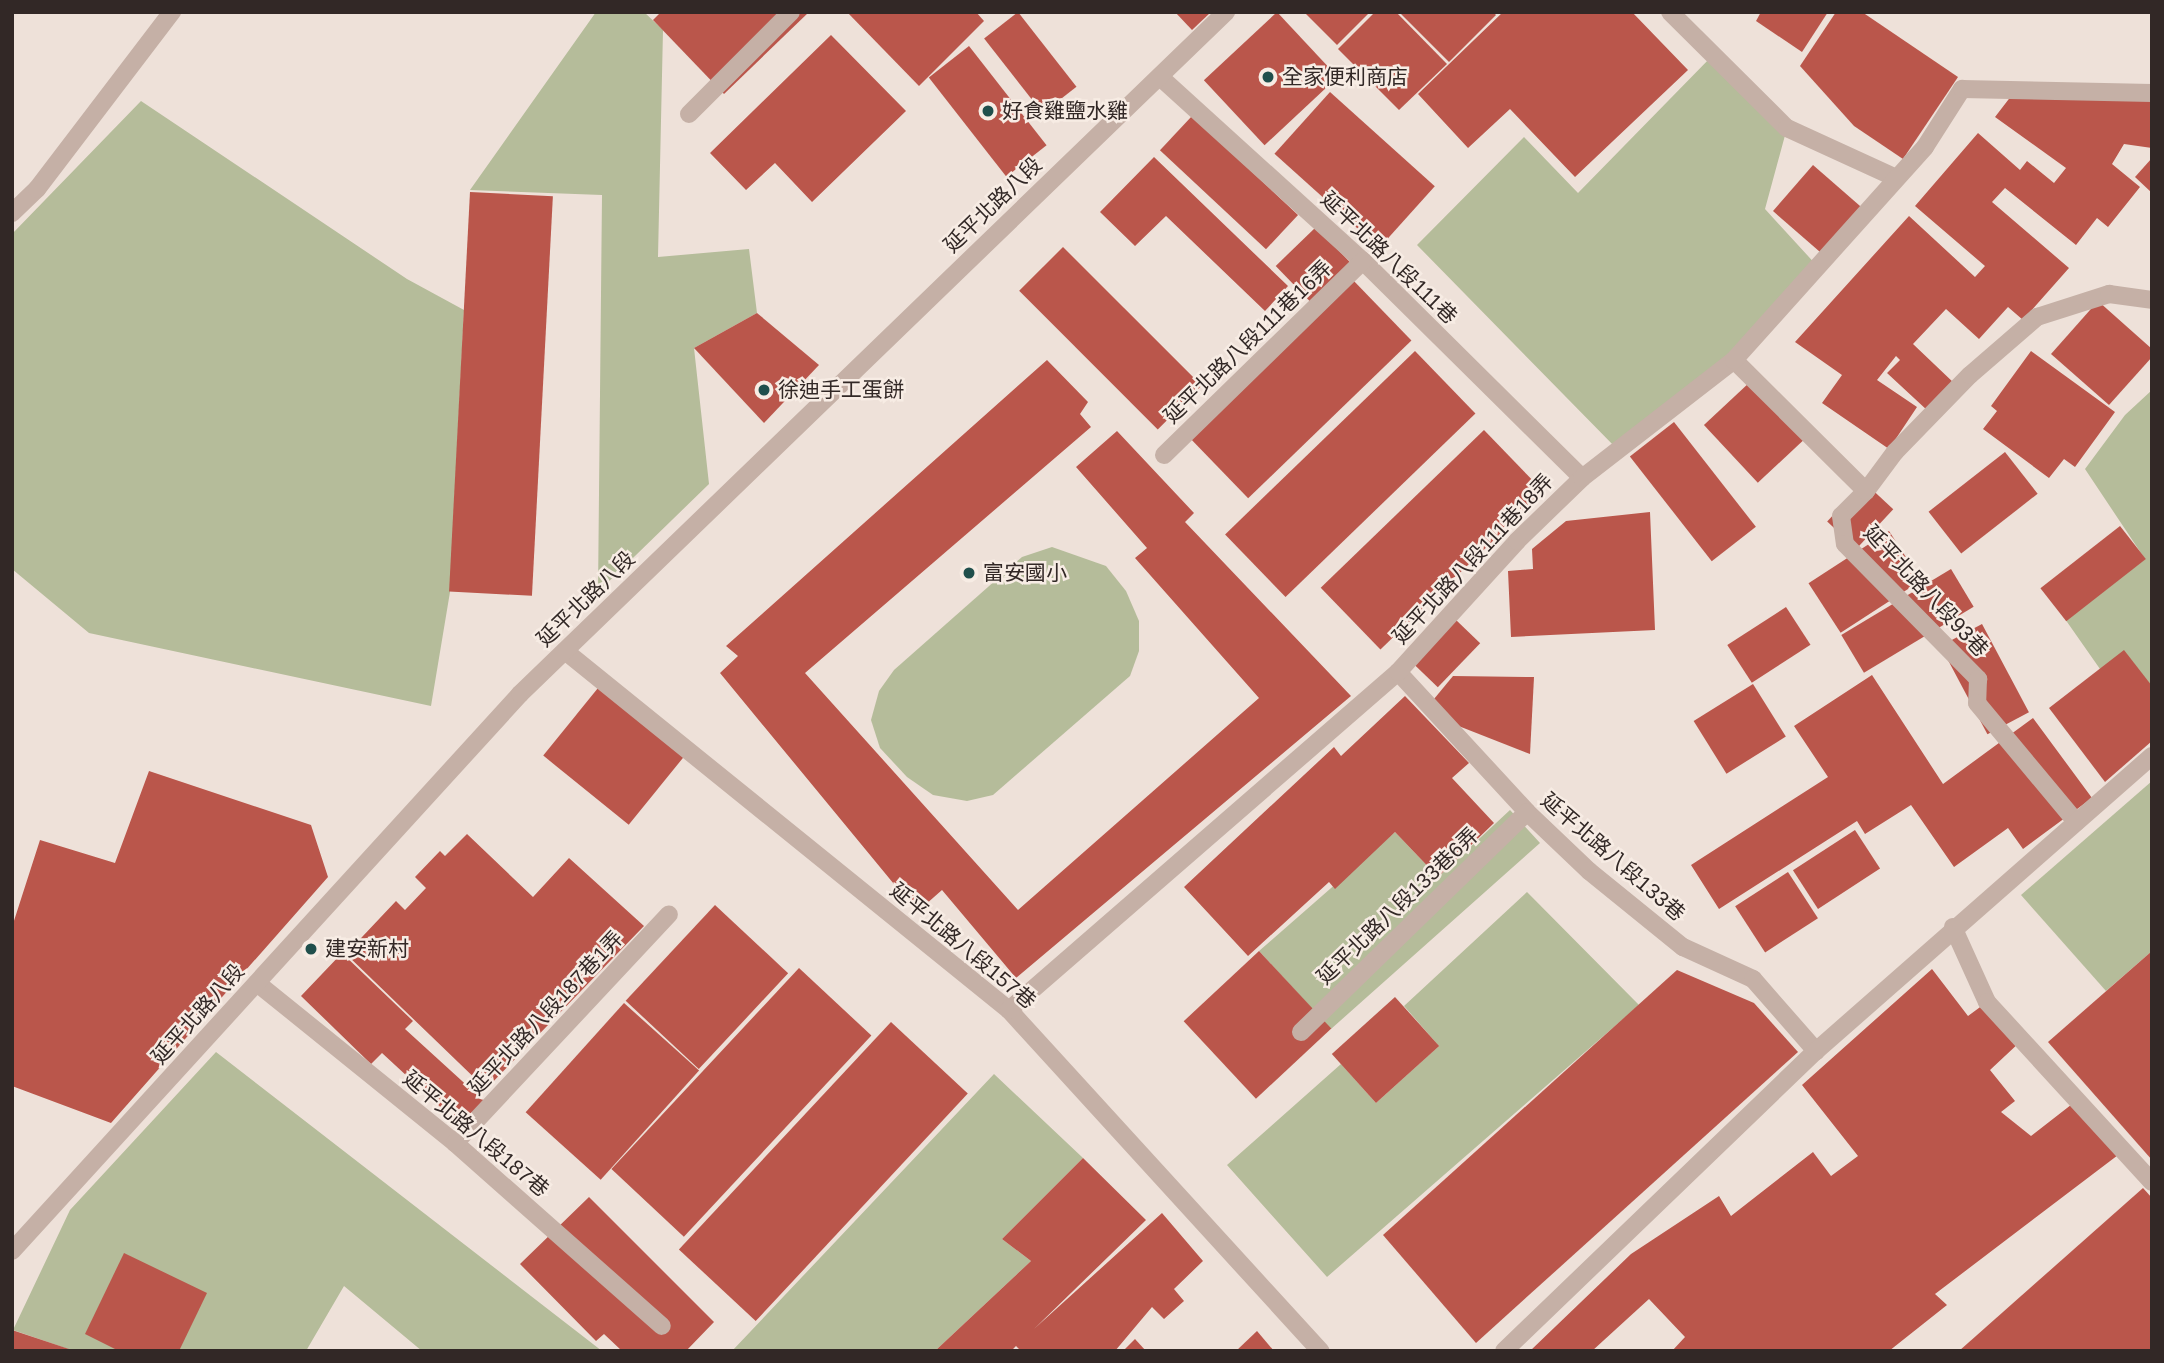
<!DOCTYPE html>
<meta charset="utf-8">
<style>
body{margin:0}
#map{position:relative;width:2164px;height:1363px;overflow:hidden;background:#eee1d9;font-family:Arial,"Noto Sans TC",sans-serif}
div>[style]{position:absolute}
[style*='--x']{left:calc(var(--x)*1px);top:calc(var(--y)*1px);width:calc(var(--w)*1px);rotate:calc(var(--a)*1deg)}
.green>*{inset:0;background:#b5bc9a}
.building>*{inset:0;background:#ba564b;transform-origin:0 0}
.service>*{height:18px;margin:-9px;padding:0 9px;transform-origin:9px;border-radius:9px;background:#c5b0a6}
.tertiary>*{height:18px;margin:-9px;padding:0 9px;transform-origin:9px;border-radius:9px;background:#c5b0a6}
.dots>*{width:19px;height:19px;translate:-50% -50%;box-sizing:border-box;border:4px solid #f7ece4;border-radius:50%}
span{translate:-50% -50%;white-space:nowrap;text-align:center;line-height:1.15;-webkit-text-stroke:5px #f7ece4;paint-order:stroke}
.poi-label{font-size:21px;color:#322826}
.left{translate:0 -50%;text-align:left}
.street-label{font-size:21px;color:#322826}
.frame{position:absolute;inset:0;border:14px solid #322826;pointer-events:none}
</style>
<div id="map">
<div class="green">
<i style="clip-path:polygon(596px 12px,644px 12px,663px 30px,658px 257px,749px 249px,757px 313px,694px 348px,709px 484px,598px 592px,602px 195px,470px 190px)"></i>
<i style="clip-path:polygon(1713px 55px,1787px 128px,1765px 209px,1819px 268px,1734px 360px,1618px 450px,1417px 245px,1524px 137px,1578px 193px)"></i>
<i style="clip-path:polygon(141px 101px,407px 279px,464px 310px,450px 592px,431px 706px,89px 633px,12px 569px,12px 234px)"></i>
<i style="clip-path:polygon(2152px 390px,2152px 686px,2100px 669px,2065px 619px,2145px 559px,2085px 469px,2125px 415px)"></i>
<i style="clip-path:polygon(1052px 547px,1106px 566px,1126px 591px,1139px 621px,1139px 651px,1130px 676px,993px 795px,967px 801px,933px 795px,907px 777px,880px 748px,871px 720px,879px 691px,894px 670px,1022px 557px)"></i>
<i style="clip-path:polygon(2152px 781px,2152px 951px,2106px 991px,2021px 895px)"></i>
<i style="clip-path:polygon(1510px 810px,1540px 843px,1331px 1029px,1259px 951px,1395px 832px,1438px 877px)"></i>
<i style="clip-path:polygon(1527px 892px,1639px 1005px,1327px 1277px,1227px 1165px,1341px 1064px,1376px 1103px,1439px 1046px,1404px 1006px)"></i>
<i style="clip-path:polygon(216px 1052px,602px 1351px,422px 1351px,344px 1286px,306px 1351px,74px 1351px,13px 1330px,70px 1210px)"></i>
<i style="clip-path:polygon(994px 1074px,1083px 1158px,1002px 1239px,1031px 1261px,935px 1351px,732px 1351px)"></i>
</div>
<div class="building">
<i style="clip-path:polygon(661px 12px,809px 12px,724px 94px,653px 20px)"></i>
<i style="clip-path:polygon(847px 12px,976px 12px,984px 21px,919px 86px)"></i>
<i style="left:1018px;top:12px;width:95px;height:43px;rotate:52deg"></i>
<i style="clip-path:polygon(1175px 12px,1211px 12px,1192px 30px)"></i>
<i style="left:1277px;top:12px;width:89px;height:100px;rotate:47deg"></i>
<i style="clip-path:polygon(1304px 12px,1370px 12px,1337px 45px)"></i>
<i style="clip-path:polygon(1375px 12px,1396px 12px,1447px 64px,1399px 110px,1338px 49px)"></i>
<i style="clip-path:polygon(1399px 12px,1493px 12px,1496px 15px,1449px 62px)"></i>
<i style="clip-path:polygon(1503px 12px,1632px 12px,1688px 70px,1575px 177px,1510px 109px,1468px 148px,1418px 94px)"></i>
<i style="clip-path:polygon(1761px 12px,1828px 12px,1802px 52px,1756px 21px)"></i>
<i style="clip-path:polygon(1836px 12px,1862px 12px,1958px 77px,1903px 159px,1854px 126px,1800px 66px)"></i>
<i style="clip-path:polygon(831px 35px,906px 111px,812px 202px,775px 163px,746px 190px,710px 153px)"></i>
<i style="left:969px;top:46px;width:126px;height:51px;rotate:52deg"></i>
<i style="clip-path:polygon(2015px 91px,2152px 100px,2152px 148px,2124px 144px,2112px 164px,2140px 187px,2108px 227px,2097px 218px,2076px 245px,2005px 188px,1992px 202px,2069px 268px,2023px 320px,2008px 307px,1979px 339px,1946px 309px,1913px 344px,1955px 384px,1928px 411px,1887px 373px,1900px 360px,1896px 356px,1877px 380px,1917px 407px,1889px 449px,1822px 403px,1842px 375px,1795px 342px,1909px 216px,1975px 277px,1985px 266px,1915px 206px,1978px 133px,2020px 170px,2027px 161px,2054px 183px,2066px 168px,1995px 117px)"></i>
<i style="left:1330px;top:92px;width:141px;height:83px;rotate:42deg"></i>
<i style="left:1192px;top:116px;width:145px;height:47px;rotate:43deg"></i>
<i style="clip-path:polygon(1154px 157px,1288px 286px,1265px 311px,1166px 216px,1135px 246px,1100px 212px)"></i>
<i style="clip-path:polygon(2152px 158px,2152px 193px,2135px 177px)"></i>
<i style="left:1813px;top:165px;width:65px;height:61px;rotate:41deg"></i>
<i style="left:470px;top:192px;width:83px;height:400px;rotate:3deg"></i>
<i style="left:1316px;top:227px;width:55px;height:56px;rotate:46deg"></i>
<i style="left:1063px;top:247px;width:196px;height:62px;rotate:45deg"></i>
<i style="left:1351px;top:278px;width:87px;height:227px;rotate:46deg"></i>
<i style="clip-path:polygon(2098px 301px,2152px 349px,2152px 357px,2109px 405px,2051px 354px)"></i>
<i style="clip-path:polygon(757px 313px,819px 365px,764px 423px,694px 348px)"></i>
<i style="left:1415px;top:351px;width:87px;height:264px;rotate:46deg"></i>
<i style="clip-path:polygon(2031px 351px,2115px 412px,2075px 467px,2064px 459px,2049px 478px,1983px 429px,1997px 411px,1991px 406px)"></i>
<i style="clip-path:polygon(1047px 360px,1088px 402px,1080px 414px,1091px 427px,805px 673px,1018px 910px,1259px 698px,1135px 558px,1147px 548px,1076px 467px,1117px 431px,1194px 513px,1185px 522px,1351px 696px,1016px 978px,942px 890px,917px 912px,720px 673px,738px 656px,726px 646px)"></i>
<i style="left:1750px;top:382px;width:79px;height:63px;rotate:47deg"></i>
<i style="left:1674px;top:422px;width:133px;height:56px;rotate:52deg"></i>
<i style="left:1484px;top:430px;width:86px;height:227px;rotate:46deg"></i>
<i style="left:2005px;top:452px;width:53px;height:97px;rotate:52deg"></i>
<i style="left:1864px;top:482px;width:40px;height:54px;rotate:43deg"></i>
<i style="clip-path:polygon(1650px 512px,1655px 630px,1511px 637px,1508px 571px,1533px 569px,1532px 549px,1566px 521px)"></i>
<i style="left:2120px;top:526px;width:42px;height:101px;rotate:52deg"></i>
<i style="left:1889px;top:531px;width:59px;height:96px;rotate:57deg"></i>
<i style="left:1951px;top:569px;width:44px;height:128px;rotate:59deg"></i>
<i style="left:1786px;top:607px;width:45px;height:70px;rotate:57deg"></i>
<i style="left:1455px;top:619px;width:35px;height:61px;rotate:44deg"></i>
<i style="left:1982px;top:624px;width:100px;height:47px;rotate:62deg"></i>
<i style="clip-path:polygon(2124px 650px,2152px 686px,2152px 741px,2105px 782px,2049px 708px)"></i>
<i style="clip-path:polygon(1872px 675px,1943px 784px,2033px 718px,2092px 798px,2023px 849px,2008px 828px,1954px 867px,1911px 805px,1865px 834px,1857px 821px,1719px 909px,1691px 865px,1828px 777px,1794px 726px)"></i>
<i style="clip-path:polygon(1453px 676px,1534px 677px,1530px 754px,1456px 725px,1434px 699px)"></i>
<i style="left:1753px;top:684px;width:62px;height:70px;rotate:58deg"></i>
<i style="left:598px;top:688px;width:110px;height:87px;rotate:39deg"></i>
<i style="clip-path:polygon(1405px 696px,1469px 763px,1452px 778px,1494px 823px,1438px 877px,1395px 832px,1335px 889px,1329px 882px,1248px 956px,1184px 887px,1334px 747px,1341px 756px)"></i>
<i style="clip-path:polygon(149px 771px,311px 825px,328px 877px,111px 1123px,12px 1086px,12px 927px,40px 840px,115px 863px)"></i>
<i style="left:1855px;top:830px;width:46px;height:74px;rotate:57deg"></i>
<i style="clip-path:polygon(467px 834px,533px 897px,569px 858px,644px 926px,486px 1089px,346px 954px,396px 901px,405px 910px,426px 888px,415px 877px,440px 851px,445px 856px)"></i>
<i style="left:1788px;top:872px;width:55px;height:63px;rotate:57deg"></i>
<i style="left:715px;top:905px;width:100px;height:131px;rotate:43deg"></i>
<i style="left:1259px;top:951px;width:106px;height:103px;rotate:47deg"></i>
<i style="clip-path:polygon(2152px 951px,2152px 1160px,2048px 1042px)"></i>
<i style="clip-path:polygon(342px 953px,413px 1021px,405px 1029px,484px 1101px,461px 1126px,382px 1053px,371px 1064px,301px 996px)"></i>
<i style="left:799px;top:968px;width:99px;height:275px;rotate:43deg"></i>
<i style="clip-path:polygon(1932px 969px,1968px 1016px,1987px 1002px,2021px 1041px,1990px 1070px,2015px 1101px,2001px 1112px,2031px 1136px,2076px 1101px,2122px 1152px,1935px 1294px,1947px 1305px,1889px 1351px,1672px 1351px,1685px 1337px,1649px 1299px,1592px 1351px,1530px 1351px,1631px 1254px,1719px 1196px,1731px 1216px,1813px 1152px,1831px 1176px,1858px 1156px,1802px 1085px)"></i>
<i style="clip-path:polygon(1677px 970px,1754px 1003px,1798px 1052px,1476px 1343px,1383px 1235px)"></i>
<i style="left:1395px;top:997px;width:66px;height:85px;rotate:48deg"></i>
<i style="left:624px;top:1003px;width:101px;height:147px;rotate:42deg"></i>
<i style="left:891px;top:1022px;width:105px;height:311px;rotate:43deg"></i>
<i style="clip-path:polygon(1083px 1158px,1146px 1220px,1034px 1329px,1162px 1213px,1203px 1261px,1174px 1289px,1184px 1301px,1164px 1319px,1152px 1307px,1115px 1351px,1021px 1351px,1016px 1346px,1011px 1351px,935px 1351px,1031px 1261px,1002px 1239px)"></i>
<i style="clip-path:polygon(2143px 1188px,2152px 1198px,2152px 1351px,1959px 1351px)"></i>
<i style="clip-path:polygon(589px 1197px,714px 1322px,686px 1351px,622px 1351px,604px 1334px,596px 1341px,520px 1264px)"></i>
<i style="clip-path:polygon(124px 1253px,207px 1293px,179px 1351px,119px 1351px,85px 1334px)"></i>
<i style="clip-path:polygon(12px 1330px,72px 1350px,72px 1351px,12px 1351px)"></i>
<i style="clip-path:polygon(1257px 1331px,1274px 1351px,1236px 1351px)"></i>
<i style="clip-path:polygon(1135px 1339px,1146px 1351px,1123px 1351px)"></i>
</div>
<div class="service">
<i style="--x:1670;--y:12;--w:165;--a:44.8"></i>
<i style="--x:1787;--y:128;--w:120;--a:24.6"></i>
<i style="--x:1160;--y:77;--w:274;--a:42.2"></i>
<i style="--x:1363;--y:261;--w:308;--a:44.7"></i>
<i style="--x:689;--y:114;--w:144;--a:-45"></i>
<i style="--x:12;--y:213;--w:35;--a:-44"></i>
<i style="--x:37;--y:189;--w:223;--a:-52.7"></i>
<i style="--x:1734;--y:360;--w:186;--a:44.8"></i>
<i style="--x:1866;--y:491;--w:35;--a:135"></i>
<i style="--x:1841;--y:516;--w:28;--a:82"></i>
<i style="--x:1845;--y:544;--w:190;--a:45.4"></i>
<i style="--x:1978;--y:679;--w:24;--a:92"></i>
<i style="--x:1977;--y:703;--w:155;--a:50.2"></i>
<i style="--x:1164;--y:455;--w:278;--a:-44.3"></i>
<i style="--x:1866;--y:491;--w:49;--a:-53.4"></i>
<i style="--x:1895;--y:452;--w:107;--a:-45.8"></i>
<i style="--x:1970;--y:375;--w:89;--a:-40.9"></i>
<i style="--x:2037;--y:317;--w:76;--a:-17.7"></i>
<i style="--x:2109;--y:294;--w:43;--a:7.9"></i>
<i style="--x:565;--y:651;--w:571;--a:38.96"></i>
<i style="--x:1009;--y:1010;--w:462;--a:47.6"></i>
<i style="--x:1398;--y:672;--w:190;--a:47.3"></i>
<i style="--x:1527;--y:812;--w:86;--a:43.6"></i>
<i style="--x:1589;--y:871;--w:121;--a:39"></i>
<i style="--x:1683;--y:947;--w:77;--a:24.6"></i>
<i style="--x:1753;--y:979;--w:96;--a:48.8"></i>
<i style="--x:1953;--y:927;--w:82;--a:65.6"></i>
<i style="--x:1987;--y:1002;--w:244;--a:47.5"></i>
<i style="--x:257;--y:983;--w:255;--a:38.9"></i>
<i style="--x:455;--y:1143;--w:276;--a:41.5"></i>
<i style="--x:1009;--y:1010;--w:515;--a:-40.99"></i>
<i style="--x:1398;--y:672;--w:177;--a:-47.7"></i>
<i style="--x:1517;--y:541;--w:91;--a:-44.1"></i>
<i style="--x:1582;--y:478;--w:192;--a:-37.8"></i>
<i style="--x:1734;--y:360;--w:286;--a:-48.1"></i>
<i style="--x:1925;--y:147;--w:69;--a:-57.5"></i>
<i style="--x:1962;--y:89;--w:190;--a:1.2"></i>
<i style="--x:1301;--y:1032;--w:315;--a:-44.2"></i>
<i style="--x:455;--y:1143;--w:313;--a:-46.9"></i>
<i style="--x:1504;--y:1351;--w:433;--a:-43.9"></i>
<i style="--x:1816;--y:1051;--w:447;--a:-41.3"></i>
</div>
<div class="tertiary">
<i style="--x:12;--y:1251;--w:754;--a:-47.63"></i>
<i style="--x:520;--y:694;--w:982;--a:-44.01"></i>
</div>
<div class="dots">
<i style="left:1268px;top:77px;background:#204f4c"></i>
<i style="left:988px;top:111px;background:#204f4c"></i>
<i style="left:764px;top:390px;background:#204f4c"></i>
<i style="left:969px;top:573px;background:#204f4c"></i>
<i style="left:311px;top:949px;background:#204f4c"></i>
</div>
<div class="poi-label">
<span class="left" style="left:1282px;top:77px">全家便利商店</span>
<span class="left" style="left:1002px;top:111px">好食雞鹽水雞</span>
<span class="left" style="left:778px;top:390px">徐迪手工蛋餅</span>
<span class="left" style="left:983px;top:573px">富安國小</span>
<span class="left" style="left:325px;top:949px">建安新村</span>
</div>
<div class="street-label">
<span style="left:993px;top:205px;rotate:-44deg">延平北路八段</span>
<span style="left:1389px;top:258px;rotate:44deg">延平北路八段111巷</span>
<span style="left:1248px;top:342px;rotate:-44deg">延平北路八段111巷16弄</span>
<span style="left:1473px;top:559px;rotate:-47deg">延平北路八段111巷18弄</span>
<span style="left:1926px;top:591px;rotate:47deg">延平北路八段93巷</span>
<span style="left:586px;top:599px;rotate:-44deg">延平北路八段</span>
<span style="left:1613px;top:857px;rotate:41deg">延平北路八段133巷</span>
<span style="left:1398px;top:906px;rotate:-44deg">延平北路八段133巷6弄</span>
<span style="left:963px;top:946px;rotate:40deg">延平北路八段157巷</span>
<span style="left:546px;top:1013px;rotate:-47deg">延平北路八段187巷1弄</span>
<span style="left:198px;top:1014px;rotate:-48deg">延平北路八段</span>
<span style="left:476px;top:1134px;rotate:40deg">延平北路八段187巷</span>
</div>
<div class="frame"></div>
</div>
